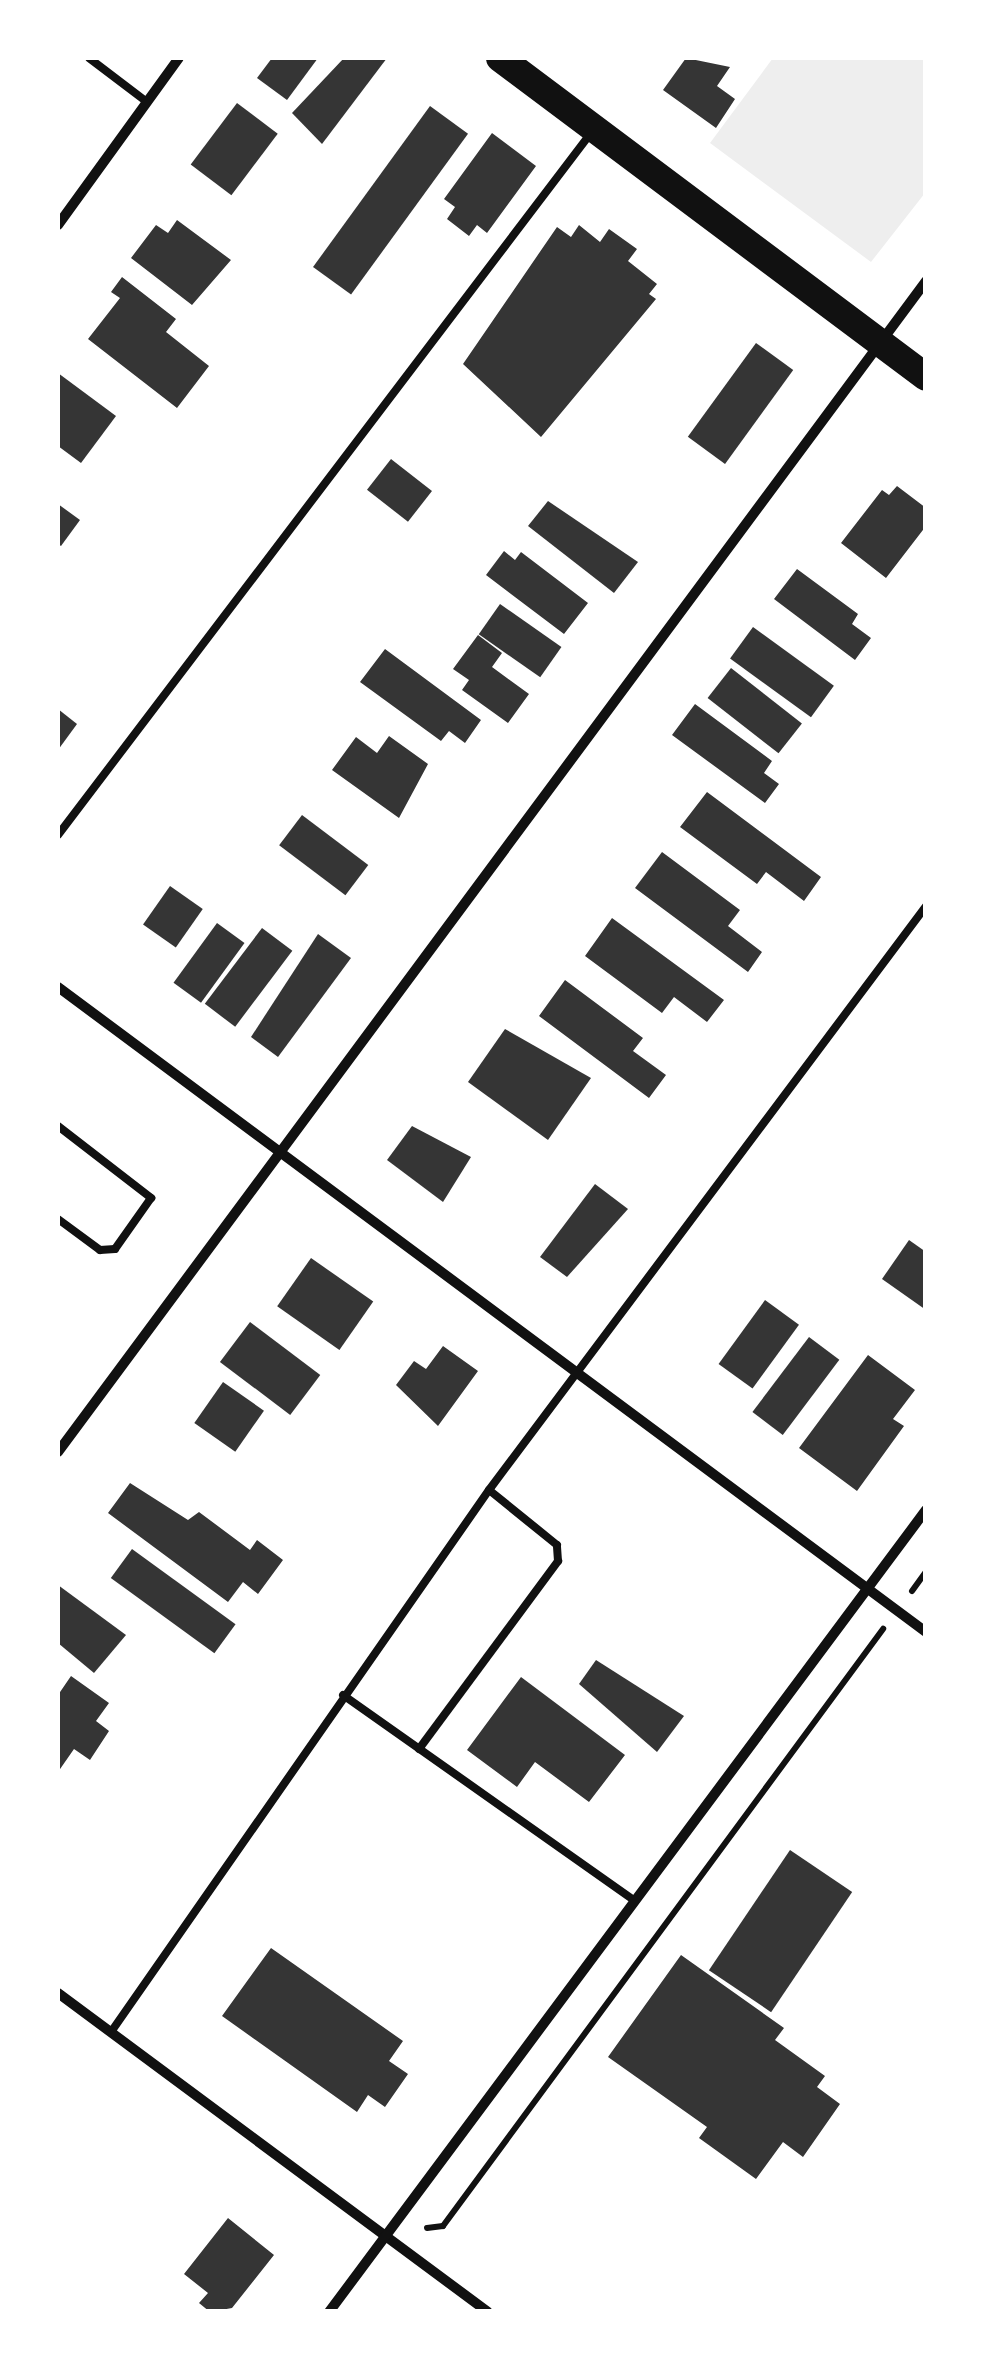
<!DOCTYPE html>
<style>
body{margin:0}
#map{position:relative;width:983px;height:2369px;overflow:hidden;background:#fff;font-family:Lato,sans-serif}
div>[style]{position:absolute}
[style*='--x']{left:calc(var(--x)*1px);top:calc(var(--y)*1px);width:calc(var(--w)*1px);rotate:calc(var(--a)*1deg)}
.green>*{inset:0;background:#eee}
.building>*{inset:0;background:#353535;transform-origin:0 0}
.path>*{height:6px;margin:-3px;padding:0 3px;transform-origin:3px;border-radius:3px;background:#111}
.service>*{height:8px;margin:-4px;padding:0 4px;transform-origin:4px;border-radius:4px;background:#111}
.minor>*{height:10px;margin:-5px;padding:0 5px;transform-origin:5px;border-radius:5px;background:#111}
.trunk>*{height:28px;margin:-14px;padding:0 14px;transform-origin:14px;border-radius:14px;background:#111}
span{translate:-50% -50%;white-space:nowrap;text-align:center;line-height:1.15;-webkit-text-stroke:8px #fff;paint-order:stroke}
.frame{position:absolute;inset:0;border:60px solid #fff;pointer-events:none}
</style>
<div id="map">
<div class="green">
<i style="clip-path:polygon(773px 58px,925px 58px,925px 193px,871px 262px,710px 143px)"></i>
</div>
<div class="building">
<i style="clip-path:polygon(272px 58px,318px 58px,287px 100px,257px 78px)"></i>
<i style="clip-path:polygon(344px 58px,387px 58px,322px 144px,292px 113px)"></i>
<i style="clip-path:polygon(686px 58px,730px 67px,717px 86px,735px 99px,716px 128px,663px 90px)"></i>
<i style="left:237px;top:103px;width:51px;height:77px;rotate:37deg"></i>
<i style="left:430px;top:106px;width:47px;height:199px;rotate:36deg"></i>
<i style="clip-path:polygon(492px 133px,536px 166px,487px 233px,477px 225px,469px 236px,447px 219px,455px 207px,444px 199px)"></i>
<i style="clip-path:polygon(177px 220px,231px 260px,192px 305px,131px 258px,156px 225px,168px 233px)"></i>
<i style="clip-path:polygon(579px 225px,600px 242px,609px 229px,637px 249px,628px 261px,657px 284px,649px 294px,656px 299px,541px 437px,463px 364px,557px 227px,571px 237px)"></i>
<i style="clip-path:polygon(122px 277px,176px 319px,166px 332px,209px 366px,177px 408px,88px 339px,120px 298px,111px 292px)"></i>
<i style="left:756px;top:343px;width:46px;height:116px;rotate:36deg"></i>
<i style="clip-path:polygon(58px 373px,116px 416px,81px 463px,58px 446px)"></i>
<i style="left:391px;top:459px;width:52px;height:39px;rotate:38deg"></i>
<i style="clip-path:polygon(897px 486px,926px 508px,926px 526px,886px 578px,841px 543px,882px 490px,889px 495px)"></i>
<i style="clip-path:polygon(548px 501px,638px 562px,614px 593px,528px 526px)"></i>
<i style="clip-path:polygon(58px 504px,80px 520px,61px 546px,58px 544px)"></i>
<i style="clip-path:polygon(504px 551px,515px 560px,521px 552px,588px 603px,564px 634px,486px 575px)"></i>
<i style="clip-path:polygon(797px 569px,858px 614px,852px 624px,871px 638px,855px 660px,774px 599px)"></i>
<i style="left:500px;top:604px;width:75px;height:37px;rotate:35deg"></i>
<i style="left:753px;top:627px;width:100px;height:39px;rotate:36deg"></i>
<i style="clip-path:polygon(478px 635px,502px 653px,492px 667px,529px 694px,508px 723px,462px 690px,469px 680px,453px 669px)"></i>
<i style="clip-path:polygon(385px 649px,481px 720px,465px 743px,449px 731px,441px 741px,360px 682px)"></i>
<i style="left:731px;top:668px;width:90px;height:38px;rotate:38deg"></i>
<i style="clip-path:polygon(695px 704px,772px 761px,764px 773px,779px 784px,765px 803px,672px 735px)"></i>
<i style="clip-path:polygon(58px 709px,77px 724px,58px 750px)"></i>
<i style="clip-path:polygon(389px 736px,428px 764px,399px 818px,332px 770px,356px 737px,377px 753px)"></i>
<i style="clip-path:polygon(707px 792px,821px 877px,804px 901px,766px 872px,757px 884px,680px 827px)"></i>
<i style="left:302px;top:815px;width:83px;height:38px;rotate:37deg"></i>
<i style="clip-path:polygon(662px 852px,740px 910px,728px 926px,762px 952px,748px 972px,635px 888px)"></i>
<i style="left:170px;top:886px;width:40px;height:47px;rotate:35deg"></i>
<i style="clip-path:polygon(612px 918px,724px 1000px,707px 1022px,674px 997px,662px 1013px,585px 956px)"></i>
<i style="left:217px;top:923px;width:34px;height:74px;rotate:36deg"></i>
<i style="left:262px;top:928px;width:38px;height:95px;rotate:37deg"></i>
<i style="clip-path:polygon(318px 934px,351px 958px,278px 1057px,251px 1037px)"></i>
<i style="clip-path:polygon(565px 980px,643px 1038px,633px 1051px,666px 1075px,649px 1098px,539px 1016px)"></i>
<i style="clip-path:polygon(505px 1029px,591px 1078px,548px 1140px,468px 1082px)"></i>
<i style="clip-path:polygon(412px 1126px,471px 1157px,443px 1202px,387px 1160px)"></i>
<i style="clip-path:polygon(595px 1184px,628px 1209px,567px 1277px,540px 1257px)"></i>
<i style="clip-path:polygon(909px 1240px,926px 1252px,926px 1310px,882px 1279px)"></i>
<i style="left:311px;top:1258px;width:76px;height:59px;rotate:35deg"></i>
<i style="left:765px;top:1300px;width:42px;height:79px;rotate:36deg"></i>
<i style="left:250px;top:1322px;width:88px;height:50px;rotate:37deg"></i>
<i style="left:809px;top:1337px;width:38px;height:94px;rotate:37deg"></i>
<i style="clip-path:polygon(443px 1346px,478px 1371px,438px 1426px,396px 1385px,414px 1361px,426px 1369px)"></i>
<i style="clip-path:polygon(868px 1355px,915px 1390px,893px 1419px,904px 1426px,857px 1491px,799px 1448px)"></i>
<i style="left:223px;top:1382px;width:50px;height:50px;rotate:35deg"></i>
<i style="clip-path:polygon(130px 1483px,188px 1520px,199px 1512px,250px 1550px,257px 1540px,283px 1560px,258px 1594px,243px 1582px,228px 1602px,108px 1513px)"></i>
<i style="left:132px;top:1549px;width:128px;height:36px;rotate:36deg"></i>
<i style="clip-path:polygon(58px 1585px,126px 1635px,94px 1673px,58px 1643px)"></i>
<i style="clip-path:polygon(596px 1660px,684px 1716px,657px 1752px,579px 1684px)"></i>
<i style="clip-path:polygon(71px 1676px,109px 1703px,96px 1721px,109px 1731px,90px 1760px,74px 1749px,58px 1772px,58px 1695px)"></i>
<i style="clip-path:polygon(521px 1677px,625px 1755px,589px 1802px,535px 1762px,517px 1787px,467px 1750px)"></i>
<i style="left:790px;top:1850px;width:75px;height:145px;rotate:34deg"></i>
<i style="clip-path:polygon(271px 1948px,403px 2041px,389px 2061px,408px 2074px,385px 2107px,368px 2095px,357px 2112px,222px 2016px)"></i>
<i style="clip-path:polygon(681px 1955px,784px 2028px,775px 2040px,825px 2076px,817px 2087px,840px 2104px,803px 2157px,783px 2142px,756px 2179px,699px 2138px,707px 2127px,608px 2057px)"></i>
<i style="clip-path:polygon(228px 2218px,274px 2255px,232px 2308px,210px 2312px,199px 2303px,208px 2293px,184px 2274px)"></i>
</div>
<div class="path">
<i style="--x:912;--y:1591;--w:24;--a:-54"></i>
<i style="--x:427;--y:2228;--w:16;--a:-7"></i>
<i style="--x:443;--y:2226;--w:742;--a:-53.61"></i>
</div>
<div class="service">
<i style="--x:89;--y:58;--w:73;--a:37.2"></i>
<i style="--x:58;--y:835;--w:880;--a:-52.8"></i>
<i style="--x:58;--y:1126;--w:118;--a:37.7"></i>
<i style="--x:151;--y:1198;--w:62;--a:125.2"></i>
<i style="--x:115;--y:1249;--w:15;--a:176"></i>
<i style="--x:100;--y:1250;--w:52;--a:-143.6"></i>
<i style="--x:343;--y:1695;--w:357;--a:35.2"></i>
<i style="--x:419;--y:1749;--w:234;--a:-53.5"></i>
<i style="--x:558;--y:1561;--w:16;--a:-94"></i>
<i style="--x:557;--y:1545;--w:87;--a:-141"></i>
<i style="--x:111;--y:2032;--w:661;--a:-55.11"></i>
<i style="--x:489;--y:1490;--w:729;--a:-53.19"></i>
</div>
<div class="minor">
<i style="--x:58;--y:225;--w:206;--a:-54.1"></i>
<i style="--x:58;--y:987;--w:1081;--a:36.62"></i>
<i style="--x:58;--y:1452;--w:1458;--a:-53.45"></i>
<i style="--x:58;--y:1993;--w:535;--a:36.57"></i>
<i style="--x:329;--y:2312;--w:1000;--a:-53.34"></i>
</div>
<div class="trunk">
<i style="--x:500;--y:58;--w:532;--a:36.83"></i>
</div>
<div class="frame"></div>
</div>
